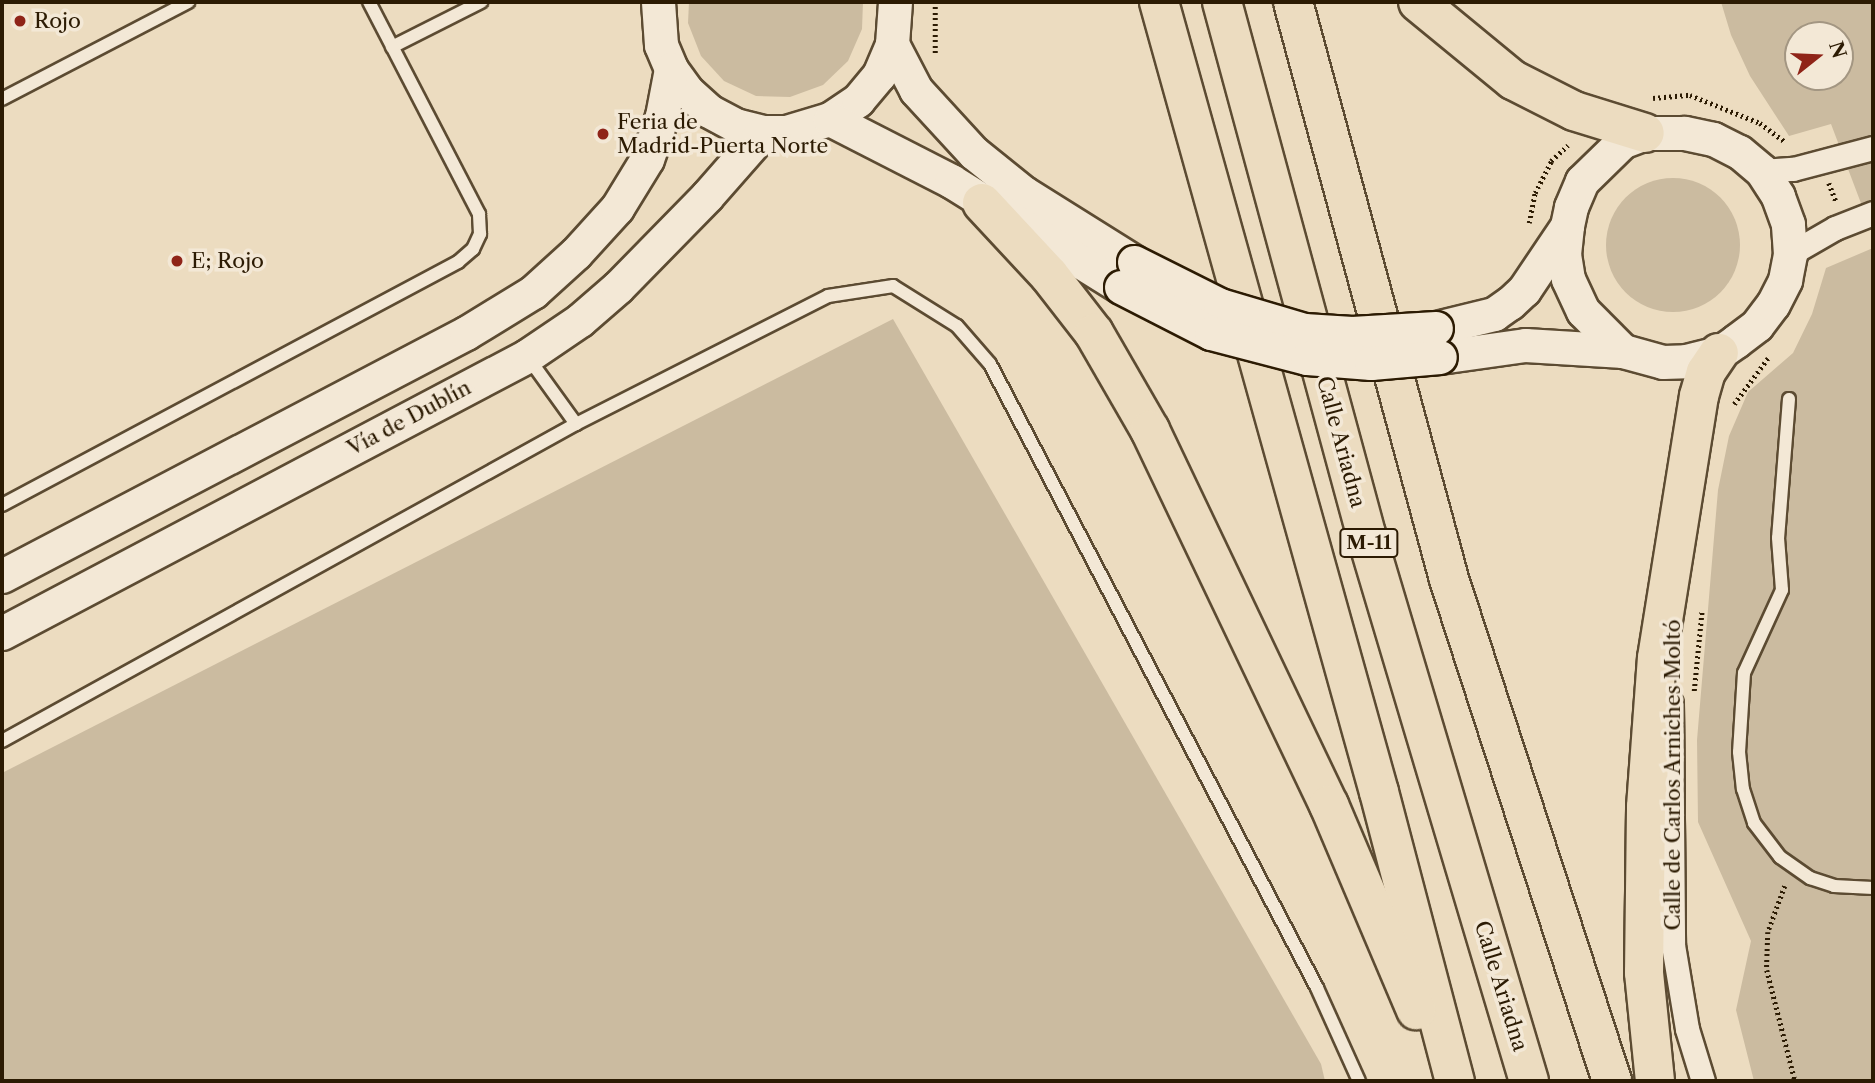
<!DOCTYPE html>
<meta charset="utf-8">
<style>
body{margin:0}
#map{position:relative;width:1875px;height:1083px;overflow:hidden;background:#ecdcc0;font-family:"Libre Caslon Text",serif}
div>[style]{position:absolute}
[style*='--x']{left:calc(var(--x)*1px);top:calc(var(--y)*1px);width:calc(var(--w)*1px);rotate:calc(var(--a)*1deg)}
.green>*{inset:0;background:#cbbba0}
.round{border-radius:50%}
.path>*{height:4.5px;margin-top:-2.25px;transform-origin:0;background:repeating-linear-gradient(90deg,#2c1b03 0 2px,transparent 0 5.5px)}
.roads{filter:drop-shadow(2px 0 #5c4b32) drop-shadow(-2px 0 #5c4b32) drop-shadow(0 2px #5c4b32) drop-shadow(0 -2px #5c4b32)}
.lane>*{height:12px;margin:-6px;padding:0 6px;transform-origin:6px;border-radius:6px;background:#f3e8d6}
.street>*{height:23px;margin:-11.5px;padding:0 11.5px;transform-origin:11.5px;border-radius:11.5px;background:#f3e8d6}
.secondary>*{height:33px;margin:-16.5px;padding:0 16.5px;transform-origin:16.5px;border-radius:16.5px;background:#f3e8d6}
.highway>*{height:38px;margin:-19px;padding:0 19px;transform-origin:19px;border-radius:19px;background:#ecdcc0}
.bridges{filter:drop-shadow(2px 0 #2c1b03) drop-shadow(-2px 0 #2c1b03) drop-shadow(0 2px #2c1b03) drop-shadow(0 -2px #2c1b03)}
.secondary-bridge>*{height:33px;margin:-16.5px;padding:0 16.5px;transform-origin:16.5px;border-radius:16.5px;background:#f3e8d6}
.dots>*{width:19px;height:19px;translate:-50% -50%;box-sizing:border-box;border:4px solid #f3e8d6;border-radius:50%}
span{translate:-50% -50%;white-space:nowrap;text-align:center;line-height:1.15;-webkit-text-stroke:7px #f3e8d6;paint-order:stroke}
.shield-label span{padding:2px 5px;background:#f3e8d6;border:2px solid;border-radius:5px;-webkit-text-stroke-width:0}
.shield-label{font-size:19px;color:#2c1b03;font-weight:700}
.poi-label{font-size:21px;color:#2c1b03}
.left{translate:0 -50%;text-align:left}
.street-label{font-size:21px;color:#2c1b03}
.frame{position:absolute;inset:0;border:4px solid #2c1b03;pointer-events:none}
.north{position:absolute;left:1784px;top:21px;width:70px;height:70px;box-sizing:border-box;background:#f3e8d6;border:2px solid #a39682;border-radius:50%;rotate:72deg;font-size:19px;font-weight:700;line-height:28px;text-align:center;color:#2c1b03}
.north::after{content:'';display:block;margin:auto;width:24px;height:32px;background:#8f2418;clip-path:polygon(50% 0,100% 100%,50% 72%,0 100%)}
</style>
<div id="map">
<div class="green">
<i style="clip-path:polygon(689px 2px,863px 2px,862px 29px,848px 61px,823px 85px,790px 97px,756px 96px,724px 81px,701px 56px,688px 23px)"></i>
<i style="clip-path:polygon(evenodd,1721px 2px,1873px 2px,1873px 235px,1831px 124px,1789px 136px,1750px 76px,1731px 35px,1721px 2px,1798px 35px,1840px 35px,1840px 77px,1798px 77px,1798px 35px)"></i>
<i class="round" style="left:1606px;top:178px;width:134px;height:134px"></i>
<i style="clip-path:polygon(1873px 248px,1873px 1081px,1754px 1081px,1736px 1010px,1751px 941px,1698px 822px,1697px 740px,1718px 490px,1729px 436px,1748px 392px,1793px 353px,1812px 314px,1826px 268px)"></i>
<i style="clip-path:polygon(893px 319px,1321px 1064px,1325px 1081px,2px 1081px,2px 773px)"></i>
</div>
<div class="path">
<i style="--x:935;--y:53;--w:51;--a:-90"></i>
<i style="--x:1653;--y:98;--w:37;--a:-5"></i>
<i style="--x:1690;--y:95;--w:75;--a:21.8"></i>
<i style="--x:1760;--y:123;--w:31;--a:37"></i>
<i style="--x:1829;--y:183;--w:19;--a:69"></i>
<i style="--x:1529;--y:223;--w:31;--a:-79"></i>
<i style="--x:1535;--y:193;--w:36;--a:-63"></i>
<i style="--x:1551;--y:161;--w:23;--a:-43"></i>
<i style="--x:1734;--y:404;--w:57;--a:-53.5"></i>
<i style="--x:1694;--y:691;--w:82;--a:-84.4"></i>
<i style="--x:1785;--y:886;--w:49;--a:110.3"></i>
<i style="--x:1768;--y:932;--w:38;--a:92"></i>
<i style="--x:1767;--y:970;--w:114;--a:75.8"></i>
</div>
<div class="roads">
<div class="lane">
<i style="--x:392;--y:47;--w:100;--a:-26.8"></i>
<i style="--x:2;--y:99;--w:210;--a:-27.5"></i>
<i style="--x:527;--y:356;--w:84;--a:54.2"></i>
<i style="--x:576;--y:424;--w:283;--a:-26.9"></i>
<i style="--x:828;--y:296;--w:66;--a:-8.7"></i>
<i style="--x:893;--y:286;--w:75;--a:32"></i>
<i style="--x:957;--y:326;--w:50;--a:49"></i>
<i style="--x:990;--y:364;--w:704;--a:62.34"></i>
<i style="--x:1317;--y:988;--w:102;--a:65.7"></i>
<i style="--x:1789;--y:399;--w:139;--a:94.5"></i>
<i style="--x:1778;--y:538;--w:52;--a:85.6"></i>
<i style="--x:1782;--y:590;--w:91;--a:114.6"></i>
<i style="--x:1744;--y:673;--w:79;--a:93.6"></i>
<i style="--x:1739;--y:752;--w:37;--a:84"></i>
<i style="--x:1743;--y:789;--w:36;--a:72"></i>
<i style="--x:1754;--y:823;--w:43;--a:52.6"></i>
<i style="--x:1780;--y:857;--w:37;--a:35"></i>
<i style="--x:1810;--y:878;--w:25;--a:18"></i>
<i style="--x:1834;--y:886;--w:39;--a:3"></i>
<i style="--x:2;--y:505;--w:517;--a:-28.05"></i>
<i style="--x:458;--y:262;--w:20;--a:-41"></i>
<i style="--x:473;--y:249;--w:17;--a:-65"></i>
<i style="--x:480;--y:234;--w:20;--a:-93"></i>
<i style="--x:479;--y:214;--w:239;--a:-117.4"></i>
<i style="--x:2;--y:741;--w:656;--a:-28.91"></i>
</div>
<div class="street">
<i style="--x:1762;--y:171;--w:31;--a:-4"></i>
<i style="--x:1793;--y:169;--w:83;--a:-14.7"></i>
<i style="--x:1790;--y:254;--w:52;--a:-30"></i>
<i style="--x:1835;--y:228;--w:41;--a:-21.5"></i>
<i style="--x:1671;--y:703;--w:242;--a:89.5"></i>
<i style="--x:1673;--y:945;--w:85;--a:80.5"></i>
<i style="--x:1687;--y:1029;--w:54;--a:72.9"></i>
</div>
<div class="secondary">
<i style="--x:658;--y:2;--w:43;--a:86"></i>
<i style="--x:661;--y:45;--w:26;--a:67"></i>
<i style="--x:671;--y:69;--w:29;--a:54"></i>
<i style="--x:688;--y:92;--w:28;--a:42"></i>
<i style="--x:709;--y:111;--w:30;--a:28"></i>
<i style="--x:735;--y:125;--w:29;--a:14"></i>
<i style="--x:763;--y:132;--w:23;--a:0"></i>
<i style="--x:786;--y:132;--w:46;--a:-16.5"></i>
<i style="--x:830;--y:119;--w:34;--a:-34"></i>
<i style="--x:858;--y:100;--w:33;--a:-50"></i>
<i style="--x:879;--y:75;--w:34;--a:-67"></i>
<i style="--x:892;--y:44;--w:42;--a:-85.9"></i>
<i style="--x:892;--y:44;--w:52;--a:62.4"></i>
<i style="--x:916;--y:90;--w:86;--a:47.4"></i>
<i style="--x:974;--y:153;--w:64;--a:38.7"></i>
<i style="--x:1024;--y:193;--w:130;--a:32.1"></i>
<i style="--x:830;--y:119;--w:136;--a:27.1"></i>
<i style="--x:951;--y:181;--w:200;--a:31.9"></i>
<i style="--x:1436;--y:328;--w:60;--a:-13.6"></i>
<i style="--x:1494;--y:314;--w:19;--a:-35"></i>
<i style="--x:1510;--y:303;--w:19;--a:-43"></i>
<i style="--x:1524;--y:290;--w:77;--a:-56.1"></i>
<i style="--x:1440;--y:357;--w:86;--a:-8"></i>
<i style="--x:1525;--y:345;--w:98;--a:3.5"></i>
<i style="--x:1623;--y:351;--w:41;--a:15.4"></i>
<i style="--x:1663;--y:362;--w:23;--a:-2"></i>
<i style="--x:1686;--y:361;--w:34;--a:-14"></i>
<i style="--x:1719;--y:353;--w:21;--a:-35"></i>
<i style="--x:1736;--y:341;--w:26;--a:-37"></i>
<i style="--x:1757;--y:325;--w:26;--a:-53"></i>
<i style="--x:1773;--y:304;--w:27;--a:-63"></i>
<i style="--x:1785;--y:280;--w:26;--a:-79"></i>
<i style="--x:1790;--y:254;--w:30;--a:-94"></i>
<i style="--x:1788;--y:224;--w:30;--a:-110"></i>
<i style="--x:1778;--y:196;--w:30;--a:-123"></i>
<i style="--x:1762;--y:171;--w:30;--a:-140"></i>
<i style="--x:1739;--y:152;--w:29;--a:-153"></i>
<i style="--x:1713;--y:139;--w:30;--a:-168"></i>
<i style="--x:1684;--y:133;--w:39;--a:180"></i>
<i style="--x:1645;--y:133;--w:25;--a:159"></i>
<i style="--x:1622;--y:142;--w:56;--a:135.7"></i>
<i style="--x:1582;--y:181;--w:28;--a:113"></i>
<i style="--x:1571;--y:207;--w:19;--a:102"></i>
<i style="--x:1567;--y:226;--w:28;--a:96"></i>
<i style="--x:1564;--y:254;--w:25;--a:81"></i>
<i style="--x:1568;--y:279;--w:35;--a:65"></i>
<i style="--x:1583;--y:311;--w:57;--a:45"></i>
<i style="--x:2;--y:576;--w:524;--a:-27.64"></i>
<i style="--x:466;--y:333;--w:79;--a:-31.5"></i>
<i style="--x:533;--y:292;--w:58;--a:-42.2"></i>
<i style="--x:576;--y:253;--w:61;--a:-47.7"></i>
<i style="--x:617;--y:208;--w:57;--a:-58.5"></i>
<i style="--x:647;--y:159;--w:46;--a:-70.8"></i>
<i style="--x:662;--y:116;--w:48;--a:-79.2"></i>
<i style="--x:2;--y:633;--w:594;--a:-27.82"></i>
<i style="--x:527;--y:356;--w:64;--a:-34.2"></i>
<i style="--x:580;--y:320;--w:50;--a:-41"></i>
<i style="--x:618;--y:287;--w:127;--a:-45.6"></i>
<i style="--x:707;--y:196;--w:85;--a:-48.8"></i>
</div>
<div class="highway">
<i style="--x:1159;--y:2;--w:820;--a:74.44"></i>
<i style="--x:1379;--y:792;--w:299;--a:75.3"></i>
<i style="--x:1222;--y:2;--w:551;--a:74.85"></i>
<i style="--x:1366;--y:534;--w:571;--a:73.41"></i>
<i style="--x:1293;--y:2;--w:598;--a:74.87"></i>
<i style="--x:1449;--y:579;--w:528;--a:72.01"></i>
<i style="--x:1418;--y:2;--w:123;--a:39.4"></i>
<i style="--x:1513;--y:80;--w:68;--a:26.9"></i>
<i style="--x:1574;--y:111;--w:74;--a:17.2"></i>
<i style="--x:982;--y:203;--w:98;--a:47.1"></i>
<i style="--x:1049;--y:275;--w:73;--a:52.2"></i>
<i style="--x:1094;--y:333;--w:112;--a:60"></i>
<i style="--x:1150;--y:430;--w:416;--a:64.5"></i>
<i style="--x:1329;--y:805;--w:223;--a:67"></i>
<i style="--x:1655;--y:1081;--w:109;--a:-95.8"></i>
<i style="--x:1644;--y:973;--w:166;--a:-89.3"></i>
<i style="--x:1646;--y:807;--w:149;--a:-85.8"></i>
<i style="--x:1657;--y:658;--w:265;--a:-80.9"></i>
<i style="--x:1699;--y:396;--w:25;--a:-74"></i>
<i style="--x:1706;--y:372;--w:23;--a:-56"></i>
</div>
</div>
<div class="bridges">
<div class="secondary-bridge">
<i style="--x:1134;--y:262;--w:96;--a:26.6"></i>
<i style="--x:1220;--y:305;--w:88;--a:16.6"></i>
<i style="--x:1304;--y:330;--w:48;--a:3.6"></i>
<i style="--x:1352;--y:333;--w:84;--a:-3.4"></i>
<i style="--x:1121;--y:287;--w:101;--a:27.1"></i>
<i style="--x:1211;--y:333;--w:99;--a:14.6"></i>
<i style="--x:1307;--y:358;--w:64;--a:4.5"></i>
<i style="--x:1371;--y:363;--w:69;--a:-5"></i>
</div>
</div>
<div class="dots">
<i style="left:20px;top:21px;background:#8f2418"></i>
<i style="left:603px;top:134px;background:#8f2418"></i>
<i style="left:177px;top:261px;background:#8f2418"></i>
</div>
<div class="shield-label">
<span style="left:1369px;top:543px">M-11</span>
</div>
<div class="poi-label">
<span class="left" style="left:34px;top:21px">Rojo</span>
<span class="left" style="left:617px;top:134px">Feria de<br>Madrid-Puerta Norte</span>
<span class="left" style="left:191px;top:261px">E; Rojo</span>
</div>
<div class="street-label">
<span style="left:409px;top:418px;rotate:-28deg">Vía de Dublín</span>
<span style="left:1341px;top:442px;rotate:75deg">Calle Ariadna</span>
<span style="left:1673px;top:775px;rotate:-90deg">Calle de Carlos Arniches Moltó</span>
<span style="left:1501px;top:986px;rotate:73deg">Calle Ariadna</span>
</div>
<div class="frame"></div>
<div class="north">N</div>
</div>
